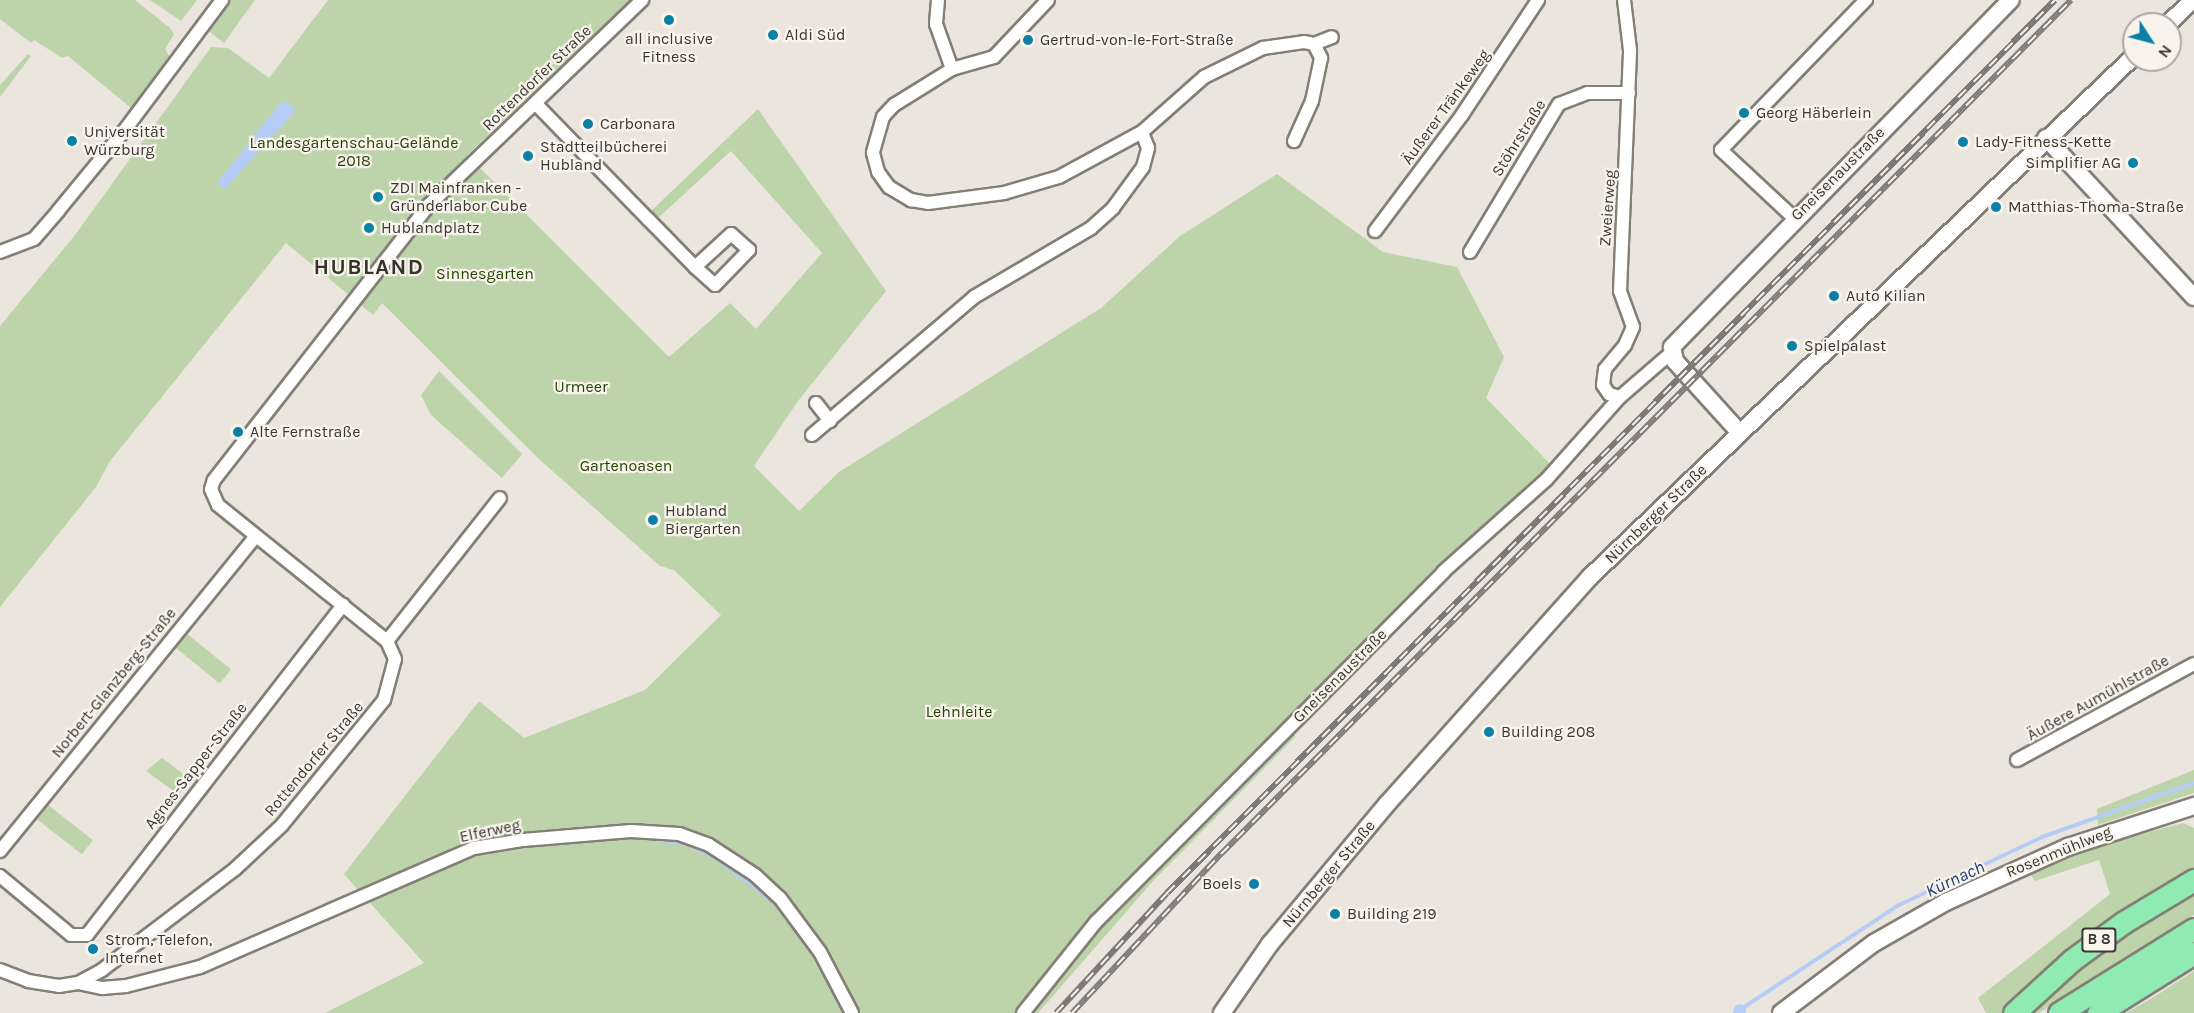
<!DOCTYPE html>
<meta charset="utf-8">
<style>
body{margin:0}
#map{position:relative;width:2194px;height:1013px;overflow:hidden;background:#ebe6dd;font-family:Karla,sans-serif}
div>[style]{position:absolute}
[style*='--x']{left:calc(var(--x)*1px);top:calc(var(--y)*1px);width:calc(var(--w)*1px);rotate:calc(var(--a)*1deg)}
.green>*{inset:0;background:#bdd3aa;transform-origin:0 0}
.water>*{inset:0;background:#b5cdf6}
.stream>*{height:4px;margin:-2px;padding:0 2px;transform-origin:2px;border-radius:2px;background:#b5cdf6}
.canal>*{height:12px;margin:-6px;padding:0 6px;transform-origin:6px;border-radius:6px;background:#b5cdf6}
.roads{filter:drop-shadow(2px 0 #837f77) drop-shadow(-2px 0 #837f77) drop-shadow(0 2px #837f77) drop-shadow(0 -2px #837f77)}
.minor>*{height:12px;margin:-6px;padding:0 6px;transform-origin:6px;border-radius:6px;background:#fff}
.tertiary>*{height:16px;margin:-8px;padding:0 8px;transform-origin:8px;border-radius:8px;background:#fff}
.trunk>*{height:21px;margin:-10.5px;padding:0 10.5px;transform-origin:10.5px;border-radius:10.5px;background:#90eab3}
.rail>*{height:6px;margin-top:-3px;transform-origin:0;background:repeating-linear-gradient(90deg,#f8f4eb 0 11px,#7d7a75 0 22px);box-sizing:border-box;border-block:2px solid #7d7a75}
.dots>*{width:16px;height:16px;translate:-50% -50%;box-sizing:border-box;border:3px solid #f8f4eb;border-radius:50%}
span{translate:-50% -50%;white-space:nowrap;text-align:center;line-height:1.15;-webkit-text-stroke:4.5px #f8f4eb;paint-order:stroke}
.shield-label span{padding:2px 4px;background:#f8f4eb;border:2px solid;border-radius:4px;-webkit-text-stroke-width:0}
.shield-label{font-size:15px;color:#393734;font-weight:700}
.poi-label{font-size:16px;color:#393734}
.left{translate:0 -50%;text-align:left}
.right{translate:-100% -50%;text-align:right}
.street-label{font-size:16px;color:#393734}
.park-label{font-size:16px;color:#294208}
.water-label{font-size:18px;color:#20407c;font-style:italic}
.district-label{font-size:22px;color:#36332c;font-weight:700;letter-spacing:1.5px}
.north{position:absolute;left:2122px;top:12px;width:60px;height:60px;box-sizing:border-box;background:#f8f4eb;border:2px solid #aca8a2;border-radius:50%;rotate:126deg;font-size:16px;font-weight:700;line-height:24px;text-align:center;color:#393734}
.north::after{content:'';display:block;margin:auto;width:21px;height:27px;background:#0a80a7;clip-path:polygon(50% 0,100% 100%,50% 72%,0 100%)}
</style>
<div id="map">
<div class="green">
<i style="clip-path:polygon(0 0,135px 0,170px 28px,174px 34px,165px 49px,170px 57px,131px 108px,68px 56px,62px 58px,34px 40px,31px 43px,0 19px)"></i>
<i style="clip-path:polygon(150px 0,197px 0,181px 21px)"></i>
<i style="clip-path:polygon(228px 0,255px 0,224px 43px,206px 29px)"></i>
<i style="clip-path:polygon(328px 0,632px 0,467px 155px,669px 357px,730px 303px,756px 329px,822px 253px,731px 151px,656px 220px,649px 213px,758px 109px,886px 291px,798px 401px,754px 466px,799px 511px,839px 472px,1101px 308px,1180px 236px,1277px 174px,1383px 252px,1457px 267px,1504px 357px,1486px 398px,1554px 468px,1394px 612px,1284px 726px,1296px 736px,1153px 881px,1038px 1013px,325px 1013px,424px 963px,344px 874px,479px 701px,524px 738px,645px 690px,721px 615px,674px 570px,660px 566px,540px 460px,382px 303px,373px 315px,286px 243px,110px 461px,96px 487px,0 607px,0 326px,75px 235px,211px 47px,228px 48px,269px 78px)"></i>
<i style="clip-path:polygon(28px 54px,31px 56px,0 97px,0 85px)"></i>
<i style="clip-path:polygon(439px 371px,522px 454px,502px 478px,431px 415px,421px 395px)"></i>
<i style="left:186px;top:633px;width:58px;height:18px;rotate:39deg"></i>
<i style="clip-path:polygon(162px 758px,190px 779px,179px 795px,146px 771px)"></i>
<i style="clip-path:polygon(2194px 770px,2194px 793px,2098px 825px,2097px 809px)"></i>
<i style="left:48px;top:805px;width:57px;height:18px;rotate:38deg"></i>
<i style="clip-path:polygon(2183px 823px,2194px 828px,2194px 875px,2006px 1013px,1986px 1013px,1978px 998px,2110px 894px,2099px 860px,2035px 881px,2030px 874px,2096px 846px)"></i>
<i style="clip-path:polygon(2194px 888px,2194px 915px,2039px 1013px,2022px 1013px,2075px 964px)"></i>
<i style="clip-path:polygon(2194px 971px,2194px 1013px,2126px 1013px,2157px 995px)"></i>
</div>
<div class="water">
<i style="clip-path:polygon(283px 100px,296px 110px,225px 189px,217px 183px)"></i>
</div>
<div class="stream">
<i style="--x:647;--y:838;--w:40;--a:8.5"></i>
<i style="--x:687;--y:844;--w:32;--a:26"></i>
<i style="--x:716;--y:858;--w:74;--a:37.3"></i>
<i style="--x:775;--y:903;--w:64;--a:52.6"></i>
<i style="--x:814;--y:954;--w:66;--a:63"></i>
<i style="--x:1735;--y:1013;--w:196;--a:-33.4"></i>
<i style="--x:1899;--y:905;--w:158;--a:-25.4"></i>
<i style="--x:2042;--y:837;--w:161;--a:-19.6"></i>
</div>
<div class="canal">
<i style="--x:1739;--y:1013;--w:3;--a:-72"></i>
</div>
<div class="roads">
<div class="minor">
<i style="--x:938;--y:0;--w:24;--a:95"></i>
<i style="--x:936;--y:24;--w:48;--a:70.4"></i>
<i style="--x:1048;--y:0;--w:79;--a:133.5"></i>
<i style="--x:994;--y:57;--w:44;--a:164.1"></i>
<i style="--x:952;--y:69;--w:68;--a:148.2"></i>
<i style="--x:894;--y:105;--w:16;--a:133"></i>
<i style="--x:883;--y:117;--w:37;--a:106"></i>
<i style="--x:873;--y:153;--w:20;--a:75"></i>
<i style="--x:878;--y:172;--w:19;--a:54"></i>
<i style="--x:889;--y:187;--w:26;--a:31"></i>
<i style="--x:911;--y:200;--w:17;--a:10"></i>
<i style="--x:928;--y:203;--w:77;--a:-7.5"></i>
<i style="--x:1004;--y:193;--w:57;--a:-16.2"></i>
<i style="--x:1059;--y:177;--w:94;--a:-28.5"></i>
<i style="--x:1142;--y:132;--w:83;--a:-41.6"></i>
<i style="--x:1204;--y:77;--w:66;--a:-26.2"></i>
<i style="--x:1263;--y:48;--w:41;--a:-8.3"></i>
<i style="--x:1304;--y:42;--w:10;--a:11"></i>
<i style="--x:1314;--y:44;--w:16;--a:63"></i>
<i style="--x:1321;--y:58;--w:44;--a:101.8"></i>
<i style="--x:1312;--y:101;--w:44;--a:114.2"></i>
<i style="--x:1314;--y:44;--w:19;--a:-21"></i>
<i style="--x:535;--y:103;--w:162;--a:45.8"></i>
<i style="--x:648;--y:219;--w:67;--a:45.6"></i>
<i style="--x:695;--y:267;--w:27;--a:42"></i>
<i style="--x:715;--y:285;--w:49;--a:-45.8"></i>
<i style="--x:749;--y:250;--w:24;--a:-138"></i>
<i style="--x:731;--y:234;--w:49;--a:137.5"></i>
<i style="--x:1794;--y:218;--w:100;--a:-137"></i>
<i style="--x:1721;--y:150;--w:209;--a:-46"></i>
<i style="--x:1375;--y:231;--w:145;--a:-53.1"></i>
<i style="--x:1462;--y:115;--w:138;--a:-56.5"></i>
<i style="--x:0;--y:252;--w:36;--a:-21"></i>
<i style="--x:34;--y:239;--w:37;--a:-49"></i>
<i style="--x:58;--y:211;--w:104;--a:-50.5"></i>
<i style="--x:124;--y:131;--w:164;--a:-53.2"></i>
<i style="--x:1470;--y:252;--w:173;--a:-59"></i>
<i style="--x:1559;--y:104;--w:30;--a:-21"></i>
<i style="--x:1587;--y:93;--w:42;--a:0"></i>
<i style="--x:1620;--y:397;--w:11;--a:-165"></i>
<i style="--x:1609;--y:394;--w:11;--a:-124"></i>
<i style="--x:1603;--y:385;--w:16;--a:-83"></i>
<i style="--x:1605;--y:369;--w:31;--a:-50"></i>
<i style="--x:1625;--y:345;--w:20;--a:-66"></i>
<i style="--x:1633;--y:327;--w:38;--a:-110"></i>
<i style="--x:1620;--y:291;--w:241;--a:-87.6"></i>
<i style="--x:1630;--y:50;--w:50;--a:-96.8"></i>
<i style="--x:816;--y:403;--w:23;--a:52"></i>
<i style="--x:812;--y:435;--w:213;--a:-40.4"></i>
<i style="--x:974;--y:297;--w:136;--a:-30.5"></i>
<i style="--x:1091;--y:228;--w:30;--a:-42"></i>
<i style="--x:1113;--y:208;--w:51;--a:-53.8"></i>
<i style="--x:1143;--y:167;--w:20;--a:-75"></i>
<i style="--x:1148;--y:148;--w:17;--a:-111"></i>
<i style="--x:387;--y:641;--w:182;--a:-51.7"></i>
<i style="--x:2017;--y:760;--w:201;--a:-28.5"></i>
<i style="--x:0;--y:851;--w:405;--a:-50.9"></i>
<i style="--x:0;--y:876;--w:92;--a:39.7"></i>
<i style="--x:71;--y:935;--w:16;--a:0"></i>
<i style="--x:87;--y:935;--w:418;--a:-52.2"></i>
<i style="--x:0;--y:970;--w:30;--a:21"></i>
<i style="--x:28;--y:981;--w:31;--a:9"></i>
<i style="--x:59;--y:986;--w:19;--a:-9"></i>
<i style="--x:78;--y:983;--w:27;--a:-28"></i>
<i style="--x:102;--y:970;--w:167;--a:-37.2"></i>
<i style="--x:235;--y:869;--w:64;--a:-43.1"></i>
<i style="--x:282;--y:825;--w:161;--a:-50.8"></i>
<i style="--x:384;--y:700;--w:42;--a:-75"></i>
<i style="--x:395;--y:659;--w:20;--a:-114"></i>
<i style="--x:387;--y:641;--w:217;--a:-141.2"></i>
<i style="--x:218;--y:505;--w:17;--a:-114"></i>
<i style="--x:211;--y:489;--w:9;--a:-72"></i>
<i style="--x:214;--y:480;--w:349;--a:-52"></i>
<i style="--x:429;--y:205;--w:296;--a:-43.9"></i>
<i style="--x:78;--y:983;--w:25;--a:12"></i>
<i style="--x:102;--y:988;--w:24;--a:-5"></i>
<i style="--x:126;--y:986;--w:76;--a:-14.4"></i>
<i style="--x:200;--y:967;--w:299;--a:-23.5"></i>
<i style="--x:474;--y:848;--w:50;--a:-9.3"></i>
<i style="--x:523;--y:840;--w:108;--a:-4.8"></i>
<i style="--x:631;--y:831;--w:48;--a:3.6"></i>
<i style="--x:679;--y:834;--w:32;--a:20"></i>
<i style="--x:709;--y:845;--w:55;--a:33.1"></i>
<i style="--x:755;--y:875;--w:34;--a:43"></i>
<i style="--x:780;--y:898;--w:67;--a:53.5"></i>
<i style="--x:820;--y:952;--w:69;--a:62.3"></i>
<i style="--x:1023;--y:1013;--w:117;--a:-51.3"></i>
<i style="--x:1096;--y:922;--w:493;--a:-45.2"></i>
<i style="--x:1443;--y:572;--w:138;--a:-41.8"></i>
<i style="--x:1546;--y:480;--w:111;--a:-48.3"></i>
<i style="--x:1620;--y:397;--w:67;--a:-40.8"></i>
</div>
<div class="tertiary">
<i style="--x:2168;--y:24;--w:35;--a:-44"></i>
<i style="--x:2046;--y:138;--w:217;--a:47.1"></i>
<i style="--x:1740;--y:433;--w:97;--a:-132.1"></i>
<i style="--x:1675;--y:361;--w:14;--a:-102"></i>
<i style="--x:1672;--y:347;--w:485;--a:-45.7"></i>
<i style="--x:1222;--y:1013;--w:84;--a:-55.2"></i>
<i style="--x:1270;--y:944;--w:182;--a:-50.1"></i>
<i style="--x:1387;--y:804;--w:305;--a:-48.2"></i>
<i style="--x:1590;--y:577;--w:753;--a:-43.76"></i>
<i style="--x:1781;--y:1013;--w:116;--a:-37"></i>
<i style="--x:1874;--y:943;--w:83;--a:-29.7"></i>
<i style="--x:1946;--y:902;--w:134;--a:-24.3"></i>
<i style="--x:2068;--y:847;--w:133;--a:-18"></i>
</div>
<div class="trunk">
<i style="--x:2014;--y:1013;--w:79;--a:-42.4"></i>
<i style="--x:2072;--y:960;--w:64;--a:-36.2"></i>
<i style="--x:2124;--y:922;--w:82;--a:-31"></i>
<i style="--x:2059;--y:1013;--w:159;--a:-31.9"></i>
<i style="--x:2098;--y:1013;--w:113;--a:-32"></i>
</div>
</div>
<div class="rail">
<i style="--x:1056;--y:1013;--w:163;--a:-47.2"></i>
<i style="--x:1167;--y:893;--w:1259;--a:-45.16"></i>
<i style="--x:1072;--y:1013;--w:218;--a:-46.9"></i>
<i style="--x:1221;--y:854;--w:1205;--a:-45.13"></i>
</div>
<div class="dots">
<i style="left:669px;top:20px;background:#0a80a7"></i>
<i style="left:773px;top:35px;background:#0a80a7"></i>
<i style="left:1028px;top:40px;background:#0a80a7"></i>
<i style="left:1744px;top:113px;background:#0a80a7"></i>
<i style="left:588px;top:124px;background:#0a80a7"></i>
<i style="left:72px;top:141px;background:#0a80a7"></i>
<i style="left:1963px;top:142px;background:#0a80a7"></i>
<i style="left:528px;top:156px;background:#0a80a7"></i>
<i style="left:2133px;top:163px;background:#0a80a7"></i>
<i style="left:378px;top:197px;background:#0a80a7"></i>
<i style="left:1996px;top:207px;background:#0a80a7"></i>
<i style="left:369px;top:228px;background:#0a80a7"></i>
<i style="left:1834px;top:296px;background:#0a80a7"></i>
<i style="left:1792px;top:346px;background:#0a80a7"></i>
<i style="left:238px;top:432px;background:#0a80a7"></i>
<i style="left:653px;top:520px;background:#0a80a7"></i>
<i style="left:1489px;top:732px;background:#0a80a7"></i>
<i style="left:1254px;top:884px;background:#0a80a7"></i>
<i style="left:1335px;top:914px;background:#0a80a7"></i>
<i style="left:93px;top:949px;background:#0a80a7"></i>
</div>
<div class="shield-label">
<span style="left:2099px;top:940px">B 8</span>
</div>
<div class="poi-label">
<span class="left" style="left:785px;top:35px">Aldi Süd</span>
<span style="left:669px;top:48px">all inclusive<br>Fitness</span>
<span class="left" style="left:1040px;top:40px">Gertrud-von-le-Fort-Straße</span>
<span class="left" style="left:1756px;top:113px">Georg Häberlein</span>
<span class="left" style="left:600px;top:124px">Carbonara</span>
<span class="left" style="left:84px;top:141px">Universität<br>Würzburg</span>
<span class="left" style="left:1975px;top:142px">Lady-Fitness-Kette</span>
<span class="left" style="left:540px;top:156px">Stadtteilbücherei<br>Hubland</span>
<span class="right" style="left:2121px;top:163px">Simplifier AG</span>
<span class="left" style="left:390px;top:197px">ZDI Mainfranken -<br>Gründerlabor Cube</span>
<span class="left" style="left:2008px;top:207px">Matthias-Thoma-Straße</span>
<span class="left" style="left:381px;top:228px">Hublandplatz</span>
<span class="left" style="left:1846px;top:296px">Auto Kilian</span>
<span class="left" style="left:1804px;top:346px">Spielpalast</span>
<span class="left" style="left:250px;top:432px">Alte Fernstraße</span>
<span class="left" style="left:665px;top:520px">Hubland<br>Biergarten</span>
<span class="left" style="left:1501px;top:732px">Building 208</span>
<span class="right" style="left:1242px;top:884px">Boels</span>
<span class="left" style="left:1347px;top:914px">Building 219</span>
<span class="left" style="left:105px;top:949px">Strom, Telefon,<br>Internet</span>
</div>
<div class="street-label">
<span style="left:537px;top:78px;rotate:-44deg">Rottendorfer Straße</span>
<span style="left:1446px;top:107px;rotate:-54deg">Äußerer Tränkeweg</span>
<span style="left:1519px;top:138px;rotate:-58deg">Stöhrstraße</span>
<span style="left:1838px;top:174px;rotate:-45deg">Gneisenaustraße</span>
<span style="left:1608px;top:208px;rotate:-86deg">Zweierweg</span>
<span style="left:1656px;top:514px;rotate:-44deg">Nürnberger Straße</span>
<span style="left:1340px;top:676px;rotate:-45deg">Gneisenaustraße</span>
<span style="left:114px;top:683px;rotate:-51deg">Norbert-Glanzberg-Straße</span>
<span style="left:2098px;top:698px;rotate:-29deg">Äußere Aumühlstraße</span>
<span style="left:314px;top:759px;rotate:-50deg">Rottendorfer Straße</span>
<span style="left:196px;top:766px;rotate:-52deg">Agnes-Sapper-Straße</span>
<span style="left:490px;top:831px;rotate:-12deg">Elferweg</span>
<span style="left:2059px;top:852px;rotate:-22deg">Rosenmühlweg</span>
<span style="left:1329px;top:874px;rotate:-50deg">Nürnberger Straße</span>
</div>
<div class="park-label">
<span style="left:354px;top:152px">Landesgartenschau-Gelände<br>2018</span>
<span style="left:485px;top:274px">Sinnesgarten</span>
<span style="left:581px;top:387px">Urmeer</span>
<span style="left:626px;top:466px">Gartenoasen</span>
<span style="left:959px;top:712px">Lehnleite</span>
</div>
<div class="water-label">
<span style="left:1955px;top:879px;rotate:-25deg">Kürnach</span>
</div>
<div class="district-label">
<span style="left:369px;top:268px">HUBLAND</span>
</div>
<div class="north">N</div>
</div>
